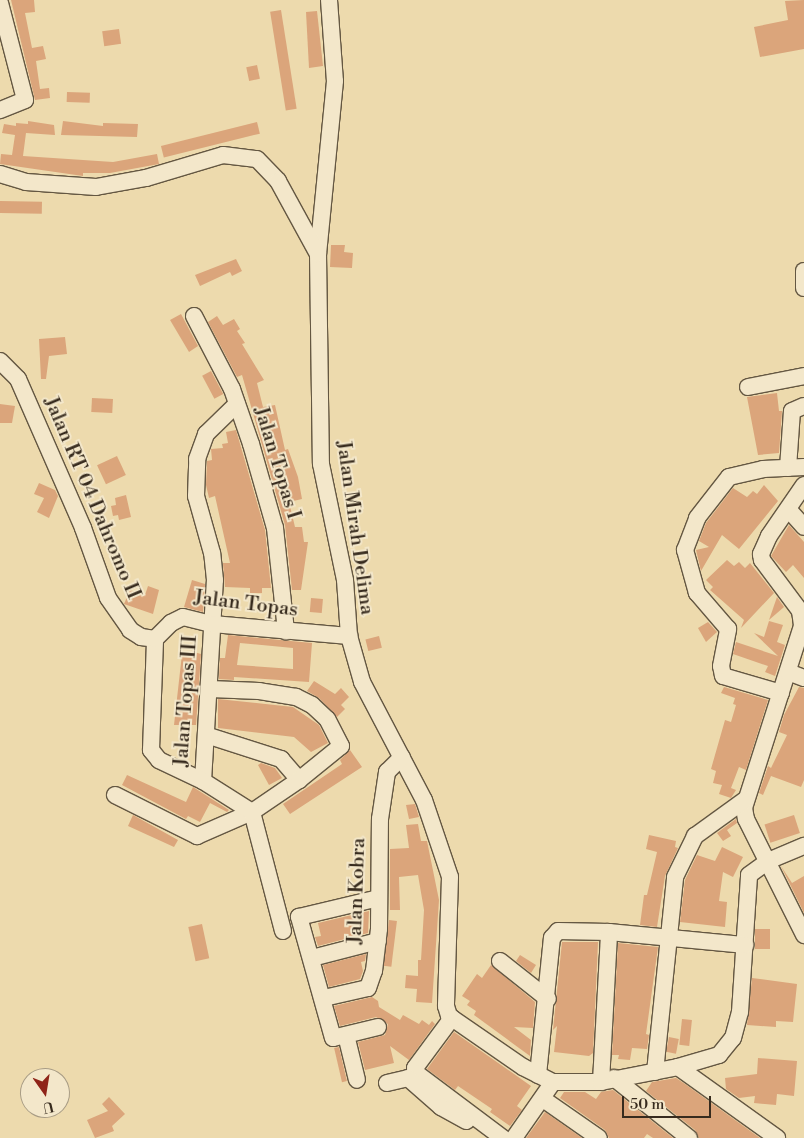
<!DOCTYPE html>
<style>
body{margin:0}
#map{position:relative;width:804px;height:1138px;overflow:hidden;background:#eddaad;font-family:"Libre Bodoni",serif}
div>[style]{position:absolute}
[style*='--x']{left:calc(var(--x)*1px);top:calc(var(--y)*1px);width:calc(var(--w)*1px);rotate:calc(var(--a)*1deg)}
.building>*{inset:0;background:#dba57b;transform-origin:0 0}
.roads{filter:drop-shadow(1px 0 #645742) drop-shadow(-1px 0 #645742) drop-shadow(0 1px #645742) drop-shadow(0 -1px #645742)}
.minor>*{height:16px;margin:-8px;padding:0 8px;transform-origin:8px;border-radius:8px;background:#f3e7ca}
span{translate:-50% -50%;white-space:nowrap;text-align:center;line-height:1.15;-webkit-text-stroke:4px #f3e7ca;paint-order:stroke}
.street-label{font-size:20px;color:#372b1e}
.north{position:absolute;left:20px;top:1068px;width:50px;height:50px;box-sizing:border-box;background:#f3e7ca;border:1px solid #a89c85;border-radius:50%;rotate:167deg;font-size:14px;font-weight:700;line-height:20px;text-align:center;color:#372b1e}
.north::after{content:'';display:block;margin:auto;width:18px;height:22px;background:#8f2418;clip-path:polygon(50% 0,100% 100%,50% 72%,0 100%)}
.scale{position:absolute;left:622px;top:1096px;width:89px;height:22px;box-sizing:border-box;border:2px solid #372b1e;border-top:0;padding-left:6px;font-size:15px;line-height:18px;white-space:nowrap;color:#372b1e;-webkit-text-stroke:4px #f3e7ca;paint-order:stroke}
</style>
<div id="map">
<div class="building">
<i style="clip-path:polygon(11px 0,34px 0,35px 12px,25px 13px,32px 48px,43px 46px,46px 59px,36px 61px,40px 89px,49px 88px,50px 98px,35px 100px)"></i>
<i style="clip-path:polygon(804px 0,804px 49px,760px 57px,754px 27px,788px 20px,785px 1px)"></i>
<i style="left:281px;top:10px;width:100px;height:11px;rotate:81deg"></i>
<i style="clip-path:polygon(317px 11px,323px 66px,309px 68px,306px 12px)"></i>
<i style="left:119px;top:29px;width:15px;height:17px;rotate:82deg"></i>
<i style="left:257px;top:65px;width:14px;height:11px;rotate:78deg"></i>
<i style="left:67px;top:92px;width:23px;height:10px;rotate:2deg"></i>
<i style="clip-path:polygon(28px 121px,54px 125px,55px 135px,26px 133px,23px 156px,113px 162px,157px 154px,159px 164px,110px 173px,83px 173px,83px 176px,0 164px,1px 154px,12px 155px,15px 135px,2px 133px,4px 124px,16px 126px,16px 123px,28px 124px)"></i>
<i style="clip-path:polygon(63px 121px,103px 126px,103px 123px,138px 124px,137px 137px,61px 135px)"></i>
<i style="left:257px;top:122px;width:12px;height:99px;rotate:76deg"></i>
<i style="left:0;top:201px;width:42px;height:12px;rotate:1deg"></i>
<i style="clip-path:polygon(331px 245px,345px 245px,344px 252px,353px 253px,352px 268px,330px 267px)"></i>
<i style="clip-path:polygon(236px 259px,242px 271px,232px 276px,230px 272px,200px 286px,195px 275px)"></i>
<i style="clip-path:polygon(181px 314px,198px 346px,189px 352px,170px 320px)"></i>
<i style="clip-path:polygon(217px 316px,223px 325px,234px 319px,240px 329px,237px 331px,245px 343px,242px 344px,264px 380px,257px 383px,263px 407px,275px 405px,285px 450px,288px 449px,298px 477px,302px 499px,289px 502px,295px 527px,302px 527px,304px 542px,308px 542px,301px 590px,292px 590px,285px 525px,242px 375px,237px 377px,208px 322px)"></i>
<i style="clip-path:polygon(65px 337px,67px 354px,49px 356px,46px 379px,41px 379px,39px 339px)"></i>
<i style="left:211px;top:371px;width:26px;height:10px;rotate:62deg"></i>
<i style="clip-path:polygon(777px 393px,779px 411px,782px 411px,779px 453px,758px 455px,747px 397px)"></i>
<i style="left:92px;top:398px;width:21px;height:14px;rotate:3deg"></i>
<i style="clip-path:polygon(0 404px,15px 406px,12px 423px,0 423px)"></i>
<i style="clip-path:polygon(236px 430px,265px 530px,271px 588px,262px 588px,262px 593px,250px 593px,250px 588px,225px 587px,223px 563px,230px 563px,215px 496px,209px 498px,206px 485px,207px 461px,212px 460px,211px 449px,223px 448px,222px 444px,228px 443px,226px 432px)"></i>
<i style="left:117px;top:456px;width:21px;height:22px;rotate:65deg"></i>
<i style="clip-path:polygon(39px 483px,55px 490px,58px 496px,49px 518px,37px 512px,44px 498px,34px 494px)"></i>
<i style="clip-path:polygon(764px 485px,778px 501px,739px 549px,722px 535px,701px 571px,696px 550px,709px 547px,699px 541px,706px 523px,733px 488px,747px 497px,753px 491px,757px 494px)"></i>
<i style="clip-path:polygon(126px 495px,131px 517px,119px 520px,118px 515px,113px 516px,111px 506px,116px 505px,115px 498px)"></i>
<i style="clip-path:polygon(789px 525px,804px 542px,804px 578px,793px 565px,786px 572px,771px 556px)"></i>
<i style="clip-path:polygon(727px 560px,734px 566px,739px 562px,745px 568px,750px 563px,774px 593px,741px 628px,744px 620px,710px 590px,713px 587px,706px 580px)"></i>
<i style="clip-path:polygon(192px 580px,205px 584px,203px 612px,184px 607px)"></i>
<i style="clip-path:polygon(148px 586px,159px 590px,153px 614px,124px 604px,130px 590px,145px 595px)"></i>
<i style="clip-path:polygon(777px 597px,784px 607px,769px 620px)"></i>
<i style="left:311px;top:598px;width:12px;height:14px;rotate:5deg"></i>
<i style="clip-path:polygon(769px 621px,783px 625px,777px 642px,785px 645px,775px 676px,765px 672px,768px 666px,733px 654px,736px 642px,778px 656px,754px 633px,764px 637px)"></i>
<i style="clip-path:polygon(708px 622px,717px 632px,706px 642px,698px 628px)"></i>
<i style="clip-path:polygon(evenodd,228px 635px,312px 643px,309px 682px,234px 677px,234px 680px,219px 679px,220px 658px,225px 658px,228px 635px,240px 643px,293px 648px,293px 669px,237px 665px,240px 643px)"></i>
<i style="left:379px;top:636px;width:12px;height:14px;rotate:76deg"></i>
<i style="clip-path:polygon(194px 652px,201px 654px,196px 725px,174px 725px,182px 654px,194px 656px)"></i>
<i style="clip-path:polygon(314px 681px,335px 694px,341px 688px,349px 697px,341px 705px,345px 709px,337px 717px,319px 698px,307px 691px)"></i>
<i style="clip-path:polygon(724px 687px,768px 700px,746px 770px,739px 767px,731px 788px,736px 790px,731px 798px,719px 794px,722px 785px,713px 783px,716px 771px,711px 769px,725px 720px,731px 722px,736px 705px,733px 704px,735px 698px,721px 693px)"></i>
<i style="clip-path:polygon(799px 687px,804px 688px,804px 780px,801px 787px,771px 776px,763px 795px,759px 793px,768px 766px,771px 768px,787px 735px,779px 732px,784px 715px)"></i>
<i style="clip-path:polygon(218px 699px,293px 707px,319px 725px,328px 743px,311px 752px,294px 737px,218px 728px)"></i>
<i style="clip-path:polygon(350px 750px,362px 767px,290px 814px,283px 804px,342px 764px,340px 760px)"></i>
<i style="clip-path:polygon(261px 763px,275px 768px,282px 778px,269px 785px,258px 765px)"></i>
<i style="clip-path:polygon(127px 775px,186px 802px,193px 787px,229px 810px,227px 812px,210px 803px,200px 822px,188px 816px,186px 819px,122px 785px)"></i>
<i style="clip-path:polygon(415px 804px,419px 817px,409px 819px,406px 805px)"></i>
<i style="clip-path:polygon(133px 815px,178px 840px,174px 847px,128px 826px)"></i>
<i style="left:794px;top:815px;width:19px;height:31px;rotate:72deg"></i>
<i style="clip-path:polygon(736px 819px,737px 823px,727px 830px,731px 836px,723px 841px,717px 833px)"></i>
<i style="clip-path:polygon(418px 824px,421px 841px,427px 841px,439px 900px,432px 1003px,416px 1002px,417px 989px,405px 988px,406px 975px,418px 976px,418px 960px,421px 960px,424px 910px,418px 875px,399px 877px,400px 910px,390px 910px,390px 849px,409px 848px,406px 825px)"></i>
<i style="clip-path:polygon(649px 835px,676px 841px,675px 847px,678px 848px,665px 876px,657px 927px,640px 925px,644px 895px,647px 895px,657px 852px,646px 849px)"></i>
<i style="clip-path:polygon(722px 847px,743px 857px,733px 877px,723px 872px,719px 901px,727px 902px,725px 927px,680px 922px,685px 880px,697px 855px,715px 861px)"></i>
<i style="clip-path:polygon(781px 866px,792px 883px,804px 876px,804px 913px)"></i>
<i style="clip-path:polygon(369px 911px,368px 933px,318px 946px,315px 937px,321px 936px,318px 923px)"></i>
<i style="left:389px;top:920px;width:8px;height:46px;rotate:7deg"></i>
<i style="left:202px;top:924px;width:35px;height:14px;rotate:78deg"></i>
<i style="left:755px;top:929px;width:15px;height:20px"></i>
<i style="clip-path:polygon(562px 942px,598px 942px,593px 1053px,589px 1056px,554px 1052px,557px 1026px,553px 1030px)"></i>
<i style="clip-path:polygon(618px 943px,658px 947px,646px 1034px,649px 1035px,647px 1049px,632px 1048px,630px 1060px,618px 1059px,619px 1055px,612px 1055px)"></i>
<i style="clip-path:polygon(366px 954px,365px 961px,361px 962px,363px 971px,360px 979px,329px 987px,323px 965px)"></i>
<i style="clip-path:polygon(520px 955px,536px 965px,531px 973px,516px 961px)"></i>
<i style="clip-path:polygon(491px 965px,535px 1002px,533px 1028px,514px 1027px,531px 1040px,530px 1056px,474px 1015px,476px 1011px,467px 1005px,470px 1001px,462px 996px,477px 974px,482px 978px)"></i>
<i style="clip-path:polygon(752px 978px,797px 984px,793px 1022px,776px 1021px,776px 1027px,747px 1025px)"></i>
<i style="clip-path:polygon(372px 997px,378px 1001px,379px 1007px,400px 1020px,403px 1015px,419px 1024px,422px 1020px,429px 1025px,432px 1021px,435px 1024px,409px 1060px,390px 1046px,394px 1063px,365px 1070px,358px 1042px,385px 1035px,388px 1024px,376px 1017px,340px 1026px,334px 1006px)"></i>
<i style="left:682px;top:1019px;width:10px;height:26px;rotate:6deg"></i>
<i style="clip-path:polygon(454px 1032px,531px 1086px,517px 1106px,522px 1110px,510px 1126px,490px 1112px,492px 1109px,458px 1086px,455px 1090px,427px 1069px)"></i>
<i style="left:669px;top:1037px;width:10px;height:15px;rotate:11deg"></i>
<i style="left:339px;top:1047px;width:35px;height:5px;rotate:77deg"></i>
<i style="clip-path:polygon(758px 1058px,797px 1061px,794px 1096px,777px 1094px,776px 1105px,754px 1103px,755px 1096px,739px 1098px,726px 1089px,725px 1078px,757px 1074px)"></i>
<i style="clip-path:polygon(676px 1078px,685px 1084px,760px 1138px,699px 1138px,695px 1130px,646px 1091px,652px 1082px)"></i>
<i style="clip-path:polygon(613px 1090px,673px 1138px,653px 1138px,647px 1134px,644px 1138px,609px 1138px,605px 1130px,560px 1098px,564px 1092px,585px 1092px,596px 1099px,601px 1092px)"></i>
<i style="clip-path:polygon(109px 1097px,125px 1114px,112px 1126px,114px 1131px,95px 1138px,87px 1120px,108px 1111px,102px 1104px)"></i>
<i style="clip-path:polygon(545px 1112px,582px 1138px,526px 1138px)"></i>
</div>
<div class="roads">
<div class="minor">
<i style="--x:329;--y:0;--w:81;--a:85.8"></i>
<i style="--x:335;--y:81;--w:174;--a:95.6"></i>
<i style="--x:318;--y:254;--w:210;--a:89.2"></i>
<i style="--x:321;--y:464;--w:118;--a:78.3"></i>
<i style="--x:345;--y:580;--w:56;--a:85.9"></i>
<i style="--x:349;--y:636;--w:48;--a:74.2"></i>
<i style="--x:362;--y:682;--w:133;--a:62.3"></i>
<i style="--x:424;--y:800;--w:81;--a:71.3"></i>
<i style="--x:450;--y:877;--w:129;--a:91.8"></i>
<i style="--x:446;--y:1006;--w:10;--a:73"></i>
<i style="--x:449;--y:1016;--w:90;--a:34.6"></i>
<i style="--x:523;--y:1067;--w:34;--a:27"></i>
<i style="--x:553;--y:1082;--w:48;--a:0"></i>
<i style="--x:601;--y:1082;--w:78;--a:-11"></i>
<i style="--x:678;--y:1067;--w:43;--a:-16.3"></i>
<i style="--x:719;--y:1055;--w:22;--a:-51"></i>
<i style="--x:733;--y:1038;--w:27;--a:-75"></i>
<i style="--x:740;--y:1012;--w:137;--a:-86.2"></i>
<i style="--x:749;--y:875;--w:24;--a:-36"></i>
<i style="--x:768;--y:861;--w:39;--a:-23"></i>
<i style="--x:0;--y:3;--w:100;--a:75.5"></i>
<i style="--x:25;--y:100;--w:27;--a:158"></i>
<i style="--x:0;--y:174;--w:27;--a:17"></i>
<i style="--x:26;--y:182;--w:70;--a:4.1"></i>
<i style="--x:96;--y:187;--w:51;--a:-10.2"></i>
<i style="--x:146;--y:178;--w:80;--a:-16.6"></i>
<i style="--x:223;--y:155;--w:34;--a:7"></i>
<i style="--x:257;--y:159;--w:30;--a:46"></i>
<i style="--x:278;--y:181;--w:83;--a:61.3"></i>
<i style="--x:804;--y:271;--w:17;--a:90"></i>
<i style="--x:194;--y:316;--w:82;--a:62.5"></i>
<i style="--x:232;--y:389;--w:58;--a:70.9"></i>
<i style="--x:251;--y:444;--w:87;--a:74.1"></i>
<i style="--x:275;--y:528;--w:104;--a:83.9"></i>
<i style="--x:0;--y:361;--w:25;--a:45"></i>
<i style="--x:18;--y:379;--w:163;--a:66.4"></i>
<i style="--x:83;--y:528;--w:74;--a:70.3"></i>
<i style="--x:108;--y:598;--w:39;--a:55"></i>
<i style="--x:130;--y:630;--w:13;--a:32"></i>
<i style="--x:141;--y:637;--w:14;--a:8"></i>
<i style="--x:748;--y:387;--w:57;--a:-11.1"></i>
<i style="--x:788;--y:468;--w:57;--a:-86"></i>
<i style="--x:792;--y:411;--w:13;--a:-23"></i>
<i style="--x:804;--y:485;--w:62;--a:124.5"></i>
<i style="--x:769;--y:536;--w:20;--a:114"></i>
<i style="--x:761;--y:554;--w:6;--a:81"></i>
<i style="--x:762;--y:560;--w:64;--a:53.3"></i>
<i style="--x:800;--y:611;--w:15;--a:82"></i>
<i style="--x:802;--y:626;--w:191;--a:107.7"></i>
<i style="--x:744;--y:808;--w:11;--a:80"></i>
<i style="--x:746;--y:819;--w:130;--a:63.4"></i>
<i style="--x:788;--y:509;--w:24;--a:48"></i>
<i style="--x:788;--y:672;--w:17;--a:21"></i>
<i style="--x:781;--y:693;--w:60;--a:-163.7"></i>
<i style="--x:723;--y:676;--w:10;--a:-101"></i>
<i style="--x:721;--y:666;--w:38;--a:-79"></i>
<i style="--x:728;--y:629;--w:48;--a:-130.7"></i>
<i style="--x:697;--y:593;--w:45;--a:-105.6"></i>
<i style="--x:685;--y:550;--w:34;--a:-69"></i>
<i style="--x:697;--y:518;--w:52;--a:-52"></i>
<i style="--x:729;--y:477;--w:35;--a:-13"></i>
<i style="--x:763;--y:469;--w:41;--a:-2.8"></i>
<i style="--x:206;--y:735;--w:79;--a:17.7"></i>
<i style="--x:281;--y:759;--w:28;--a:49"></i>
<i style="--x:203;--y:781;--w:201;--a:-86.6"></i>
<i style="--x:215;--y:580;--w:27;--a:-96"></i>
<i style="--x:212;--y:553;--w:59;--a:-105.7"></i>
<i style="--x:196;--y:496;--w:37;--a:-88"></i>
<i style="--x:197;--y:459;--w:27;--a:-70"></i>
<i style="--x:206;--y:434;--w:43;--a:-44.1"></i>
<i style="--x:115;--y:795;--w:92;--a:26.6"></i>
<i style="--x:197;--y:836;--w:60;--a:-23.6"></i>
<i style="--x:252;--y:812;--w:57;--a:-34.2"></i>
<i style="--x:299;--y:780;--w:54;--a:-39"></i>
<i style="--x:341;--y:746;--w:30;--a:-117"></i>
<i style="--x:327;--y:719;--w:21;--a:-137"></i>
<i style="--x:312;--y:705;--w:18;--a:-153"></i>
<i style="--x:296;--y:697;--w:37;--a:-171"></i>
<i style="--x:259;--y:691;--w:49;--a:-177.7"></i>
<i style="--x:283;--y:931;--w:123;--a:-104.6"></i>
<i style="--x:252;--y:812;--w:58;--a:-147.7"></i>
<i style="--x:203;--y:781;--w:49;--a:-154.5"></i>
<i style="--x:159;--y:760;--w:13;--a:-129"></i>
<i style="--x:151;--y:750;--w:111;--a:-87.9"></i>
<i style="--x:155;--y:639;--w:23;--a:-45"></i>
<i style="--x:171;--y:623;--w:13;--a:-27"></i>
<i style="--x:183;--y:617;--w:30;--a:14"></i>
<i style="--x:212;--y:624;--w:138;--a:5"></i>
<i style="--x:312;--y:958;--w:68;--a:-14.4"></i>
<i style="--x:500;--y:961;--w:61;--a:38.4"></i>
<i style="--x:324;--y:998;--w:45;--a:-12.8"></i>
<i style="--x:368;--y:988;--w:18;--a:-71"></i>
<i style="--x:374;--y:971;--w:42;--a:-83.2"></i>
<i style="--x:379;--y:929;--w:110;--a:-89.5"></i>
<i style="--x:380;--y:819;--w:48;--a:-81.5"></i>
<i style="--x:387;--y:772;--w:21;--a:-45"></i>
<i style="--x:452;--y:1018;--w:62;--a:126.5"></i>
<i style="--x:415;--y:1068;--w:5;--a:79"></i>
<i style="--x:416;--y:1073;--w:109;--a:36.8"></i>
<i style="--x:378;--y:1027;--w:46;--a:166.3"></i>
<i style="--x:333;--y:1038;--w:126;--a:-105.7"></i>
<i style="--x:299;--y:917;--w:82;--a:-13.4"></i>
<i style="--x:346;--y:1035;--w:46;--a:76.3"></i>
<i style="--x:678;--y:1067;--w:122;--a:35.6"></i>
<i style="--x:655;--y:1072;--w:196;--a:-84.1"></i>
<i style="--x:675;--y:877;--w:46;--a:-64"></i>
<i style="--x:695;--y:836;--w:62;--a:-35.8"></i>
<i style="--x:538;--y:1075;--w:138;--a:-84.2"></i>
<i style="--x:552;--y:938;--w:9;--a:-49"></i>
<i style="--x:558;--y:931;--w:51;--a:1.1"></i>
<i style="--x:609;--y:932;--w:137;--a:5.5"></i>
<i style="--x:614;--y:1078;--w:96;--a:38.7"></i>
<i style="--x:601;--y:1082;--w:150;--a:-86.9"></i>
<i style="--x:387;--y:1083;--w:22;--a:-13"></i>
<i style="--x:408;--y:1078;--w:44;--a:41.3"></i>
<i style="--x:441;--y:1107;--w:29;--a:29"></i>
<i style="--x:543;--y:1099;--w:68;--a:34.9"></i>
<i style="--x:514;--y:1138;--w:68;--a:-55.1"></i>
</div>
</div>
<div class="street-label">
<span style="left:277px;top:463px;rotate:73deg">Jalan Topas I</span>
<span style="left:92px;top:498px;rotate:67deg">Jalan RT 04 Dahromo II</span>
<span style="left:355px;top:528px;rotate:82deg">Jalan Mirah Delima</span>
<span style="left:246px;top:604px;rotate:7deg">Jalan Topas</span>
<span style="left:186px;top:701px;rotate:-86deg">Jalan Topas III</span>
<span style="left:357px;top:891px;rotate:-88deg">Jalan Kobra</span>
</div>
<div class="north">U</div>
<div class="scale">50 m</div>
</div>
